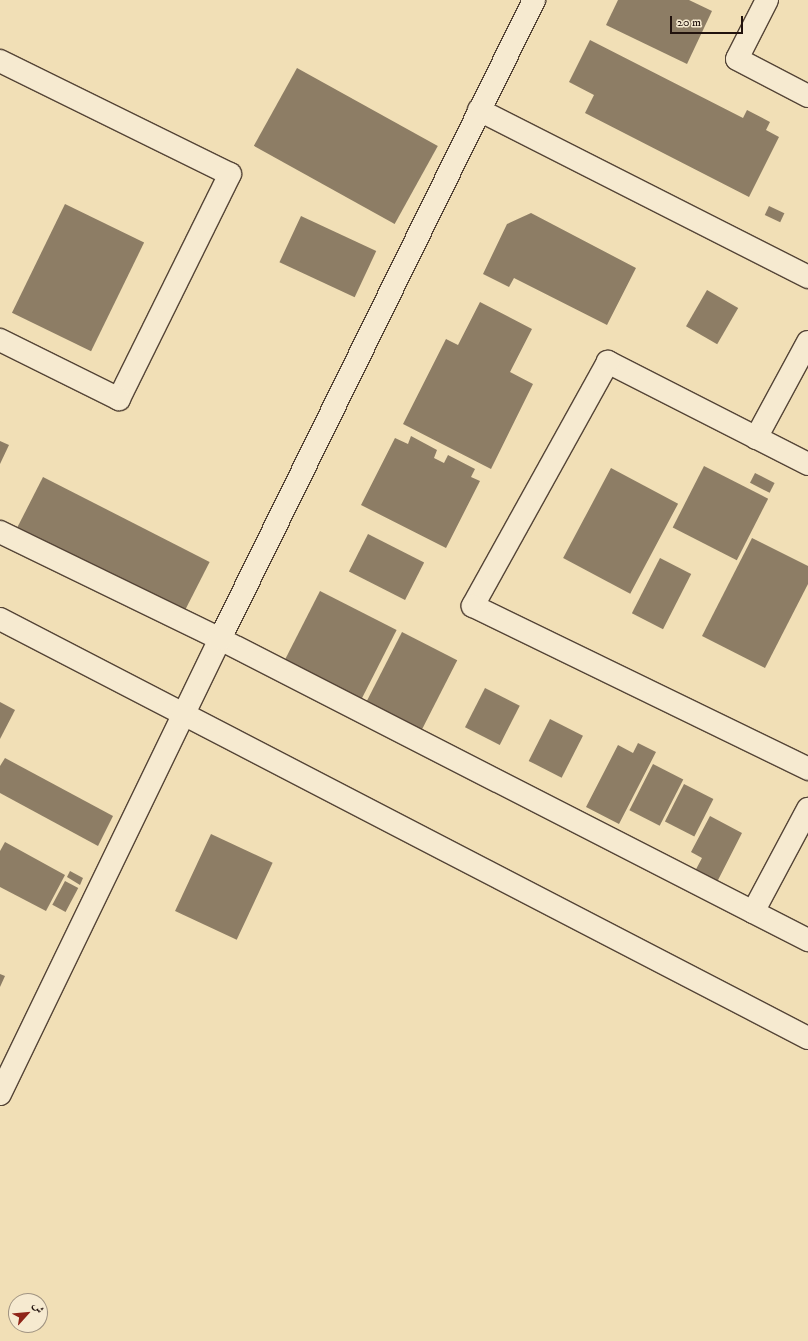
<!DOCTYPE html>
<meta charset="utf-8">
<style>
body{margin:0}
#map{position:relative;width:808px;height:1341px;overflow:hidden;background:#f1dfb6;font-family:"IM FELL DW Pica",Amiri,serif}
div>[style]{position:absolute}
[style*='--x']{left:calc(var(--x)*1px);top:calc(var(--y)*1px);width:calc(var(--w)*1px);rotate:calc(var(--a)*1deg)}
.building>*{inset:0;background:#8d7d65;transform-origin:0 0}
.roads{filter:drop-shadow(1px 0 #554537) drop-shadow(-1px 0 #554537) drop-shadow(0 1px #554537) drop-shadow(0 -1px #554537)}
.minor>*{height:22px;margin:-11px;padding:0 11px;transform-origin:11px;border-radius:11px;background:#f6ead0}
span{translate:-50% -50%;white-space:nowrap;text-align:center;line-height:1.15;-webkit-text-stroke:4px #f6ead0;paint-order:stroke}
.north{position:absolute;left:8px;top:1293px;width:40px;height:40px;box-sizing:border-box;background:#f6ead0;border:1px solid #a19482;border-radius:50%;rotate:63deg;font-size:11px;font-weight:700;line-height:16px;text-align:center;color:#21120d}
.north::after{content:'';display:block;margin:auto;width:14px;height:18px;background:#8f2418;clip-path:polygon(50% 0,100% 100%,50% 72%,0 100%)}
.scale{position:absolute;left:670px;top:16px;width:73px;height:18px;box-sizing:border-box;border:2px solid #21120d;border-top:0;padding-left:5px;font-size:12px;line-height:14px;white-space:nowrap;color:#21120d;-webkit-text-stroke:3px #f6ead0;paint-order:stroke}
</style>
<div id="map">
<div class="building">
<i style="clip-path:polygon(618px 0,689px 0,712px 11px,687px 64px,606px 25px)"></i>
<i style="clip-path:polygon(590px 40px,743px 118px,747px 110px,770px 122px,766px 130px,779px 137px,749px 197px,585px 113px,594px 95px,569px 82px)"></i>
<i style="left:297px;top:68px;width:161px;height:89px;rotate:29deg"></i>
<i style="left:65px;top:204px;width:88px;height:121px;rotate:26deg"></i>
<i style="left:769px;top:206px;width:17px;height:10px;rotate:25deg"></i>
<i style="clip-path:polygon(531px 213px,636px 268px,607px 325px,514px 278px,509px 287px,483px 274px,507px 224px)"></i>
<i style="left:301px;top:216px;width:83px;height:51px;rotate:25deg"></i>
<i style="left:707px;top:290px;width:36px;height:42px;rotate:30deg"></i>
<i style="clip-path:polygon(480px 302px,532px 329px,510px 372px,533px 384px,491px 469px,403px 424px,446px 339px,458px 345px)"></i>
<i style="clip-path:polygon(411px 436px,437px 450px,434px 458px,444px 463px,448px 455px,475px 469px,471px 477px,480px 481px,446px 548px,361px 505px,395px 438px,408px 444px)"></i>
<i style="clip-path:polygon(0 441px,9px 445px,0 464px)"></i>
<i style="left:704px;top:466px;width:72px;height:69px;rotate:27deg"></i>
<i style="left:611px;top:468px;width:76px;height:102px;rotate:28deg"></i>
<i style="left:755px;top:473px;width:22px;height:11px;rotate:27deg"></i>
<i style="left:43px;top:477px;width:187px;height:64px;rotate:27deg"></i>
<i style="left:368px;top:534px;width:63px;height:42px;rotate:27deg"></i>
<i style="clip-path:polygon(752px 538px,808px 566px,808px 584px,765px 668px,702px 636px)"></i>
<i style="left:660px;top:558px;width:35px;height:62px;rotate:27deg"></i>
<i style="left:320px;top:591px;width:86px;height:84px;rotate:27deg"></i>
<i style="left:402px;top:632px;width:62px;height:87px;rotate:27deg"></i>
<i style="left:485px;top:688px;width:39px;height:44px;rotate:27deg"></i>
<i style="clip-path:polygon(0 702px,15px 710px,0 739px)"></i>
<i style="left:550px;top:719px;width:37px;height:47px;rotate:27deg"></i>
<i style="clip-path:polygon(638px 743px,656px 752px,619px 824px,586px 807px,618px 745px,633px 753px)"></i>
<i style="clip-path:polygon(5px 758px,113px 816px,98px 846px,0 793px,0 766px)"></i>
<i style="left:653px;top:764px;width:34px;height:52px;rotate:27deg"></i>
<i style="left:684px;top:784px;width:33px;height:42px;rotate:27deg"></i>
<i style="clip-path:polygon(710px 816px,742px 833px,716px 884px,694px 873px,702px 858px,691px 852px)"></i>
<i style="left:211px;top:834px;width:68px;height:85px;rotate:25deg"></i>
<i style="clip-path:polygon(5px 842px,65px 875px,46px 911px,0 887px,0 851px)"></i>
<i style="clip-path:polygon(70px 871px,83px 878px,80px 885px,67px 877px)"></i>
<i style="left:65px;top:881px;width:15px;height:27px;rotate:28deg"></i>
<i style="clip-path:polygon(0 974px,5px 976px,0 987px)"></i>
</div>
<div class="roads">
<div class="minor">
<i style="--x:767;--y:0;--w:66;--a:117"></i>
<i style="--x:737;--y:59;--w:80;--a:27.5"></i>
<i style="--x:0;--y:61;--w:256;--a:26.2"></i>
<i style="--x:230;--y:174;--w:251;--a:116.3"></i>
<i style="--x:119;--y:399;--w:133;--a:-153.6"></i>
<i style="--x:479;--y:110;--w:369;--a:26.9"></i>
<i style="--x:756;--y:438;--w:109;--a:-61.6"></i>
<i style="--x:808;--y:464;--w:225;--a:-153"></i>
<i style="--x:608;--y:362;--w:279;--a:119"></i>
<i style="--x:473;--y:606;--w:373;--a:25.9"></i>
<i style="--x:0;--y:532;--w:245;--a:25.9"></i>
<i style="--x:220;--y:639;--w:661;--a:27.11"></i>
<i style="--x:0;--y:619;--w:910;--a:27.41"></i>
<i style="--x:753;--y:912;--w:117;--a:-61.9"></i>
<i style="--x:0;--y:1094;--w:505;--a:-64.2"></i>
<i style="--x:220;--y:639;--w:712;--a:-63.83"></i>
</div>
</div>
<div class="north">ش</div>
<div class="scale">20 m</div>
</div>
